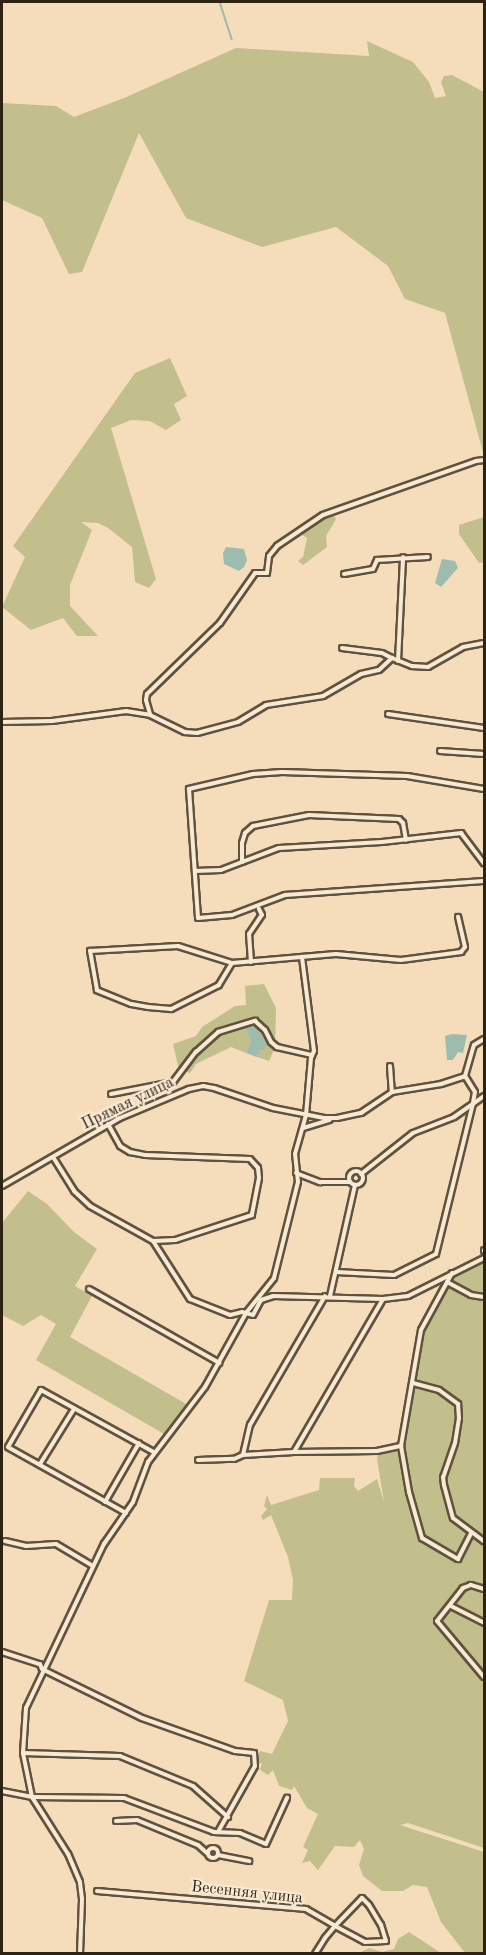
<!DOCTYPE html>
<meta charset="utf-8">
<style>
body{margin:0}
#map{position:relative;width:486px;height:1955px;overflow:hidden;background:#f5ddbc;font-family:"Old Standard TT",serif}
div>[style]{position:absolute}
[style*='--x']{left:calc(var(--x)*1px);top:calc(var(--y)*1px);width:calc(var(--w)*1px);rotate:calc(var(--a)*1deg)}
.green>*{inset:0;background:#c3bf8c}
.water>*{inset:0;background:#9dbcad}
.stream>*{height:1.5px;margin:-0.75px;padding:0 0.75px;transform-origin:0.75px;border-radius:0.75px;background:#9dbcad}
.roads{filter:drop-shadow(2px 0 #60523d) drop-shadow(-2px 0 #60523d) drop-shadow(0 2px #60523d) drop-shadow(0 -2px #60523d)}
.street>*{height:4px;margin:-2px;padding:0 2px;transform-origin:2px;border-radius:2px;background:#f8e9d3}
.street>.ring{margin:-2px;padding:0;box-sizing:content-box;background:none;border:4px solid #f8e9d3;border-radius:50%}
span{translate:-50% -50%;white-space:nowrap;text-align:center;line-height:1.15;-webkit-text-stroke:4.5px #f8e9d3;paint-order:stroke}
.street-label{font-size:16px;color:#2e2313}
.frame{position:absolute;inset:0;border:3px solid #2e2313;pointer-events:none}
</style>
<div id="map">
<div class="green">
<i style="clip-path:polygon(367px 41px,413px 62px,429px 82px,435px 98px,446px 96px,441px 82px,444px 76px,452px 75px,484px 92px,484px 456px,445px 313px,405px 299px,388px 266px,336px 227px,262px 247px,186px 218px,139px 133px,82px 272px,69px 274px,42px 218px,2px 200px,2px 103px,56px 106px,74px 117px,124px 98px,236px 48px,369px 56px)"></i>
<i style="clip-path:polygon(170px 358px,187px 396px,174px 404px,181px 420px,166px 430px,150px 421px,131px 420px,111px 428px,156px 579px,149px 588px,135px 582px,132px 547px,108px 528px,98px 523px,81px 522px,92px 530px,70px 585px,70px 606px,98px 636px,77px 636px,63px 618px,31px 630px,2px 607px,25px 557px,13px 546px,135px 373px)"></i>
<i style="clip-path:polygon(332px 513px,336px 519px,326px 536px,327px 547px,303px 565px,298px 561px,303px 557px,307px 538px,302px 535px,307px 526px)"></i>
<i style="clip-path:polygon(484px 517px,484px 562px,479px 563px,459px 534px,459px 525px)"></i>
<i style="clip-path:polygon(264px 984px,276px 1008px,275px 1048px,269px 1061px,257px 1057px,260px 1049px,251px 1040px,246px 1053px,231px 1047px,196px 1064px,190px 1073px,179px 1070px,173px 1044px,196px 1036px,202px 1027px,235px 1006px,246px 1005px,245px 986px)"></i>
<i style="clip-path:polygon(28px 1191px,47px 1204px,74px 1232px,97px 1249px,75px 1286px,92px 1296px,70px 1337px,188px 1405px,164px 1434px,36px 1360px,56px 1324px,41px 1315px,23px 1326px,2px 1315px,2px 1223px)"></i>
<i style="clip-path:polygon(484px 1260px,484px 1848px,408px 1823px,400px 1825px,484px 1852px,484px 1953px,465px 1953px,441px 1922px,427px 1887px,413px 1885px,403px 1891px,382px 1891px,363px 1876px,359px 1865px,364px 1849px,360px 1840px,354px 1847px,335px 1846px,318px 1870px,310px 1861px,302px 1863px,308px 1850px,303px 1847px,318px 1814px,307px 1808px,294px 1786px,292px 1790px,279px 1786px,273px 1770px,268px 1775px,260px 1770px,262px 1763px,258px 1764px,257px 1756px,260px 1751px,272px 1754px,288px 1721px,283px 1700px,244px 1681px,269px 1600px,292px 1600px,293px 1580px,288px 1557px,271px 1515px,263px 1520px,261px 1516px,267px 1509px,264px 1506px,267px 1495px,271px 1505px,319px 1490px,320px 1478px,355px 1478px,354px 1486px,358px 1491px,377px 1479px,384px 1502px,377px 1459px,378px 1452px,399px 1450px,421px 1331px,453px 1275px)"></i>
<i style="clip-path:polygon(409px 1932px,441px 1953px,359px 1953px,369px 1948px,382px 1952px,394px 1949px,398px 1939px)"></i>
</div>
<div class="water">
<i style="clip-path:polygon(226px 547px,244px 549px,247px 560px,244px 567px,239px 571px,224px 564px,223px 553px)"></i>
<i style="clip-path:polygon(442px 559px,455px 561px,458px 568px,441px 587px,435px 583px)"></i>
<i style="clip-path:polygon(254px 1024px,267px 1044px,264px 1050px,260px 1050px,257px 1057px,246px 1053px,251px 1040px,246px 1029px)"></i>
<i style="clip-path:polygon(452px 1034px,467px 1035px,463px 1053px,458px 1052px,453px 1060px,447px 1060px,445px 1036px)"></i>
</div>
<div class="stream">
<i style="--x:220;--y:2;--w:39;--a:72"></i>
</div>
<div class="roads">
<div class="street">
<i style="--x:344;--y:574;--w:29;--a:-10"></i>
<i style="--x:373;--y:569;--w:10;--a:-66"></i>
<i style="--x:377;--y:560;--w:51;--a:-3.4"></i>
<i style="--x:342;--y:648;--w:40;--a:7.1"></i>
<i style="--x:382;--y:653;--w:11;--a:27"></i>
<i style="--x:398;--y:661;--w:104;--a:-87.2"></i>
<i style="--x:150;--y:714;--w:15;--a:-106"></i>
<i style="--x:146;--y:700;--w:6;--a:-81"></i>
<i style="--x:147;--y:694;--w:102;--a:-44.2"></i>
<i style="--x:220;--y:623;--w:61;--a:-55"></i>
<i style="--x:255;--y:573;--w:12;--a:0"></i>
<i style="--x:267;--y:573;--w:17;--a:-83"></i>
<i style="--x:269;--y:556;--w:13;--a:-51"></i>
<i style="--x:277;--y:546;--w:55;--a:-34"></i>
<i style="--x:323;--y:515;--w:162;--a:-19.4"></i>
<i style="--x:476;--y:461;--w:8;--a:-7"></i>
<i style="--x:388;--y:714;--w:97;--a:8.3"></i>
<i style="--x:2;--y:722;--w:50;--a:-1.1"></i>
<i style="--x:52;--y:721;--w:75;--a:-7.7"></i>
<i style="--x:126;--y:711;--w:24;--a:9"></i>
<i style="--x:150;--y:715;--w:39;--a:26"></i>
<i style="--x:185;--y:732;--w:12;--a:5"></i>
<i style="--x:197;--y:733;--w:42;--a:-15"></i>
<i style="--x:238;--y:722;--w:33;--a:-31"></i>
<i style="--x:266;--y:705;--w:58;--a:-9"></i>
<i style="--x:323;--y:696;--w:44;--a:-30.1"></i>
<i style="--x:361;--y:674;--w:18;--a:-13"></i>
<i style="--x:379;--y:670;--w:18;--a:-43"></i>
<i style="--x:392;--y:658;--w:22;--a:22"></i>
<i style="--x:412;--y:666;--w:16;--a:4"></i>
<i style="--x:428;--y:667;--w:40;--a:-29.7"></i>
<i style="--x:463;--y:647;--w:21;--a:-11"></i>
<i style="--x:440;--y:751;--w:44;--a:3.9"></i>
<i style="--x:484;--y:789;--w:78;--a:-170.4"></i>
<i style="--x:407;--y:776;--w:125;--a:-178.2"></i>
<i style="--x:282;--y:772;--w:29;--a:176"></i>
<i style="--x:253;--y:774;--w:66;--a:166.8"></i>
<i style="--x:189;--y:789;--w:129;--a:86"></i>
<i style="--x:198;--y:918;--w:34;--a:-5"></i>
<i style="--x:232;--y:915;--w:57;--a:-20.7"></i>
<i style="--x:285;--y:895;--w:199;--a:-4"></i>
<i style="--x:242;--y:862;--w:19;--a:-90"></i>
<i style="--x:242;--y:843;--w:10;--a:-73"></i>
<i style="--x:245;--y:833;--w:11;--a:-41"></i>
<i style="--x:253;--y:826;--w:57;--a:-11.1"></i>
<i style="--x:309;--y:815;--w:90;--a:2.5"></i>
<i style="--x:399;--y:819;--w:6;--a:45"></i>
<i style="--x:403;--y:823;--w:17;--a:80"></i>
<i style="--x:195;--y:871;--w:26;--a:-2"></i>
<i style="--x:221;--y:870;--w:62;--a:-20.8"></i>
<i style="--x:279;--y:848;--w:103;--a:-3.3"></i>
<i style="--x:382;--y:842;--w:80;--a:-6.5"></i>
<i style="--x:461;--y:833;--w:38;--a:53"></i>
<i style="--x:251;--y:962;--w:28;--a:-94"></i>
<i style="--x:249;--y:934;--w:23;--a:-56"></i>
<i style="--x:262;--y:915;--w:7;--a:-117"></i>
<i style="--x:232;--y:963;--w:26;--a:121"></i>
<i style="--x:219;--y:985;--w:54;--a:153.4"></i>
<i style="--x:171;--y:1009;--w:23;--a:-175"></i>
<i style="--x:148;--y:1007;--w:17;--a:-170"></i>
<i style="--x:131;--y:1004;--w:37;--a:-158"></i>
<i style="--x:97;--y:990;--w:40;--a:-100"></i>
<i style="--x:90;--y:951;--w:88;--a:-3.3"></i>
<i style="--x:178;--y:946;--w:57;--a:17.5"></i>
<i style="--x:232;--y:963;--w:104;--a:-4.9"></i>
<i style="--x:336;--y:954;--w:65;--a:5.3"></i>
<i style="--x:401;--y:960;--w:61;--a:-7.6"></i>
<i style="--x:461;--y:952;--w:6;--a:-51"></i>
<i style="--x:465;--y:947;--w:31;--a:-103"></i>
<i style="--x:390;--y:1066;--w:26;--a:86"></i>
<i style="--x:111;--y:1094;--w:63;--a:-11"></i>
<i style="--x:173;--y:1082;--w:38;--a:-53"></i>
<i style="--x:196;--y:1052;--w:30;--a:-42"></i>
<i style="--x:218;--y:1032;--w:39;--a:-17"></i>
<i style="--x:255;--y:1021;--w:13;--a:42"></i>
<i style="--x:265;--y:1030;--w:13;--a:63"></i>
<i style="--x:271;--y:1042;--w:8;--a:40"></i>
<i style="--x:277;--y:1047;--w:36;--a:13"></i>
<i style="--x:337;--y:1118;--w:25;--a:-12"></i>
<i style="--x:361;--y:1113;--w:37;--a:-34"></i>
<i style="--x:392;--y:1092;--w:50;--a:-9.3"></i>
<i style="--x:441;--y:1084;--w:25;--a:-18"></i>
<i style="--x:465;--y:1076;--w:32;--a:-74"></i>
<i style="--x:474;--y:1045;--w:12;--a:-31"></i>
<i style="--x:108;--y:1124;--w:25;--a:61"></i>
<i style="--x:120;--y:1146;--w:12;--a:31"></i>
<i style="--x:130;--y:1152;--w:15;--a:11"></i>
<i style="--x:145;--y:1155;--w:105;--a:2.2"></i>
<i style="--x:250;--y:1159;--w:12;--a:48"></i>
<i style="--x:258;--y:1168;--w:10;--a:84"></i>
<i style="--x:259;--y:1178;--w:38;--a:101"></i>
<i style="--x:252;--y:1215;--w:81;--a:162"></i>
<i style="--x:175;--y:1240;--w:21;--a:177"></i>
<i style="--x:303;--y:1128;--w:28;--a:-17"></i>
<i style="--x:53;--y:1157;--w:40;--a:58"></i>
<i style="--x:74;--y:1191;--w:22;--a:43"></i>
<i style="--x:90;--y:1206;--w:72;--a:29.1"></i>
<i style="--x:153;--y:1241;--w:69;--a:57.5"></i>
<i style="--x:190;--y:1299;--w:43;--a:21.8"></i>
<i style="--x:230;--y:1315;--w:12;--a:-14"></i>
<i style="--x:242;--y:1312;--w:11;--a:15"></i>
<i style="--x:253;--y:1315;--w:17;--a:-62"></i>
<i style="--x:261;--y:1300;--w:13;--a:-18"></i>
<i style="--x:273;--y:1296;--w:110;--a:1.6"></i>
<i style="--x:383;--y:1299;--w:25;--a:-7"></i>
<i style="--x:408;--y:1296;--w:85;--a:-26.6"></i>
<i class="ring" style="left:349px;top:1171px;width:10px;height:10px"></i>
<i style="--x:296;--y:1173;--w:26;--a:21"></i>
<i style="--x:320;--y:1182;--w:30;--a:0"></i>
<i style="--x:361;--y:1174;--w:66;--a:-38.3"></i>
<i style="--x:413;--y:1133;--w:44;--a:-21.3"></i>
<i style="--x:454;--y:1117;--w:37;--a:-35"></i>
<i style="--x:2;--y:1186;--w:136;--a:-30"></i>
<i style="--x:120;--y:1118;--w:75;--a:-22.8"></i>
<i style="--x:189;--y:1089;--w:14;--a:-12"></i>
<i style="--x:203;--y:1086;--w:11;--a:10"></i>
<i style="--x:214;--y:1088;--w:62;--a:18.7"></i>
<i style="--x:273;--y:1108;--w:52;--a:11.1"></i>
<i style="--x:324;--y:1118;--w:13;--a:0"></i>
<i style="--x:484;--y:1251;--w:1;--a:-90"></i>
<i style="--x:336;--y:1272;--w:58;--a:3"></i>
<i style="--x:394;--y:1275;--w:47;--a:-26.6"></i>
<i style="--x:436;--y:1254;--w:155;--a:-76.2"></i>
<i style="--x:473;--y:1103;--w:11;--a:-80"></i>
<i style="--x:475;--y:1092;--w:19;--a:-122"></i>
<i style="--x:452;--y:1273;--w:65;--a:118.5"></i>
<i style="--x:421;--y:1330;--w:118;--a:99.8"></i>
<i style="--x:401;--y:1446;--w:47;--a:80.1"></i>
<i style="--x:409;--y:1492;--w:48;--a:74.2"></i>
<i style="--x:422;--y:1538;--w:42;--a:30.3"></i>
<i style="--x:458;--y:1559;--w:29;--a:-63"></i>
<i style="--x:447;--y:1282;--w:27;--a:28"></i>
<i style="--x:471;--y:1295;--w:13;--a:9"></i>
<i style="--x:89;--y:1289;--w:150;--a:29.6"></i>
<i style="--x:330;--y:1296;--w:114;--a:-77.3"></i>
<i style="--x:413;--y:1383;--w:27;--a:15"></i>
<i style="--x:439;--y:1390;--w:24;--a:36"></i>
<i style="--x:458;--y:1404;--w:14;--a:86"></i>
<i style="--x:459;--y:1418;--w:25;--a:99"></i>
<i style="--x:455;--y:1443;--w:36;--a:109"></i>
<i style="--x:443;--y:1477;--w:8;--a:83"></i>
<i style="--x:444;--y:1485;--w:34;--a:75"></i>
<i style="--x:453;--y:1518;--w:39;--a:37"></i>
<i style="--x:294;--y:1452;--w:177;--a:-59.8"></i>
<i style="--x:243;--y:1455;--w:31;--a:-77"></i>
<i style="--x:250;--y:1425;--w:149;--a:-59.8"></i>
<i style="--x:198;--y:1460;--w:36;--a:-2"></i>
<i style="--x:234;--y:1459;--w:10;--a:-24"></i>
<i style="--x:243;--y:1455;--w:51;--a:-3.4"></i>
<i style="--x:294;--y:1452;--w:83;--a:-0.7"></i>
<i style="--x:377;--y:1451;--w:25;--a:-12"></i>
<i style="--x:40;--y:1464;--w:65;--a:-58.3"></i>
<i style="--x:105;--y:1502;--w:68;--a:-60"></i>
<i style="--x:126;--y:1513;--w:135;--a:-150.8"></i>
<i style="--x:8;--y:1447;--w:66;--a:-59.9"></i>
<i style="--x:41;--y:1390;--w:129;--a:28.8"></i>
<i style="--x:5;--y:1541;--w:22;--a:13"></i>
<i style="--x:26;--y:1546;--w:30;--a:-4"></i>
<i style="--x:56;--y:1544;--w:43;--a:30.7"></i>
<i style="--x:484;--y:1589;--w:14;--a:-163"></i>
<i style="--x:471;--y:1585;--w:9;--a:159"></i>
<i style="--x:463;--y:1588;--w:42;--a:128.2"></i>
<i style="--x:437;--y:1621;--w:73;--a:50"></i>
<i style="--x:451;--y:1606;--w:37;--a:27"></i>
<i style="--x:2;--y:1652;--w:40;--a:18"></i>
<i style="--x:40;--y:1664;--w:5;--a:68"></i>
<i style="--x:42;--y:1669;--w:111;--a:26.1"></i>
<i style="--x:142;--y:1718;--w:99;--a:19.5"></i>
<i style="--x:235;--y:1751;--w:19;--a:6"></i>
<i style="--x:254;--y:1753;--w:13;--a:86"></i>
<i style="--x:255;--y:1766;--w:76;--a:119.3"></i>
<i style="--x:23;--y:1753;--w:97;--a:1.8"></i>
<i style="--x:120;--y:1756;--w:79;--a:22.3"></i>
<i style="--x:193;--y:1786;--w:47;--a:41.5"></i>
<i style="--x:2;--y:1791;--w:31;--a:11"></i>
<i style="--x:32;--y:1797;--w:92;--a:0.6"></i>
<i style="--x:124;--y:1798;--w:96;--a:20.7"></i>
<i style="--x:214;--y:1832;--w:26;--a:2"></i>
<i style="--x:240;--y:1833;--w:28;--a:23"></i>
<i style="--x:266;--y:1844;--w:51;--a:-65.5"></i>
<i style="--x:116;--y:1821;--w:21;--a:-3"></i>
<i style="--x:137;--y:1820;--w:66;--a:22.3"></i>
<i style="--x:198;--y:1845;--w:12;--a:42"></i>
<i class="ring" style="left:208px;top:1848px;width:6px;height:6px"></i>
<i style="--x:218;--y:1855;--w:32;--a:11"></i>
<i style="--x:97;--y:1891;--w:210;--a:4.9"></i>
<i style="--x:306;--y:1909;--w:34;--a:30"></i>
<i style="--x:335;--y:1926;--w:34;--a:28"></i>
<i style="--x:365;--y:1942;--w:21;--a:-3"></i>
<i style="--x:386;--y:1941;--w:17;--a:-107"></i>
<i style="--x:381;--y:1925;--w:23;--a:-121"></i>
<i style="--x:369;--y:1905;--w:10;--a:-135"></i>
<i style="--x:362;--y:1898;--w:39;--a:134"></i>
<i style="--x:335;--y:1926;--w:16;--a:130"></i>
<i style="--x:325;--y:1938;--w:19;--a:122"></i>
<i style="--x:80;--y:1954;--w:55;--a:-87.9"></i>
<i style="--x:82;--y:1899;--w:17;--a:-97"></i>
<i style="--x:80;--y:1882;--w:30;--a:-113"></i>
<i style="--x:68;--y:1854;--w:67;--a:-122.3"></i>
<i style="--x:32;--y:1797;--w:45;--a:-101.6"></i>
<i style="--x:23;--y:1753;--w:45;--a:-86.2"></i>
<i style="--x:26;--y:1708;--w:182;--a:-64.6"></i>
<i style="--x:104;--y:1544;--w:51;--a:-55.4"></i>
<i style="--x:133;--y:1502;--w:43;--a:-69.4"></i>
<i style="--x:148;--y:1462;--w:94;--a:-52.8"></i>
<i style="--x:205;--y:1387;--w:85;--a:-61"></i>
<i style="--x:246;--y:1313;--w:45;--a:-51.3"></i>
<i style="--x:274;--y:1278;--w:99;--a:-76"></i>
<i style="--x:298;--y:1182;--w:28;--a:-96"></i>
<i style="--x:295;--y:1154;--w:41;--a:-74.2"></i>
<i style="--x:306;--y:1115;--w:57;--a:-85"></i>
<i style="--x:311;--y:1058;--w:8;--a:-67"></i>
<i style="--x:314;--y:1051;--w:95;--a:-97.3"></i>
</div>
</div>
<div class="street-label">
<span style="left:128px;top:1104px;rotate:-26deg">Прямая улица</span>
<span style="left:247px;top:1893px;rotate:6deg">Весенняя улица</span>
</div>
<div class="frame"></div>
</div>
